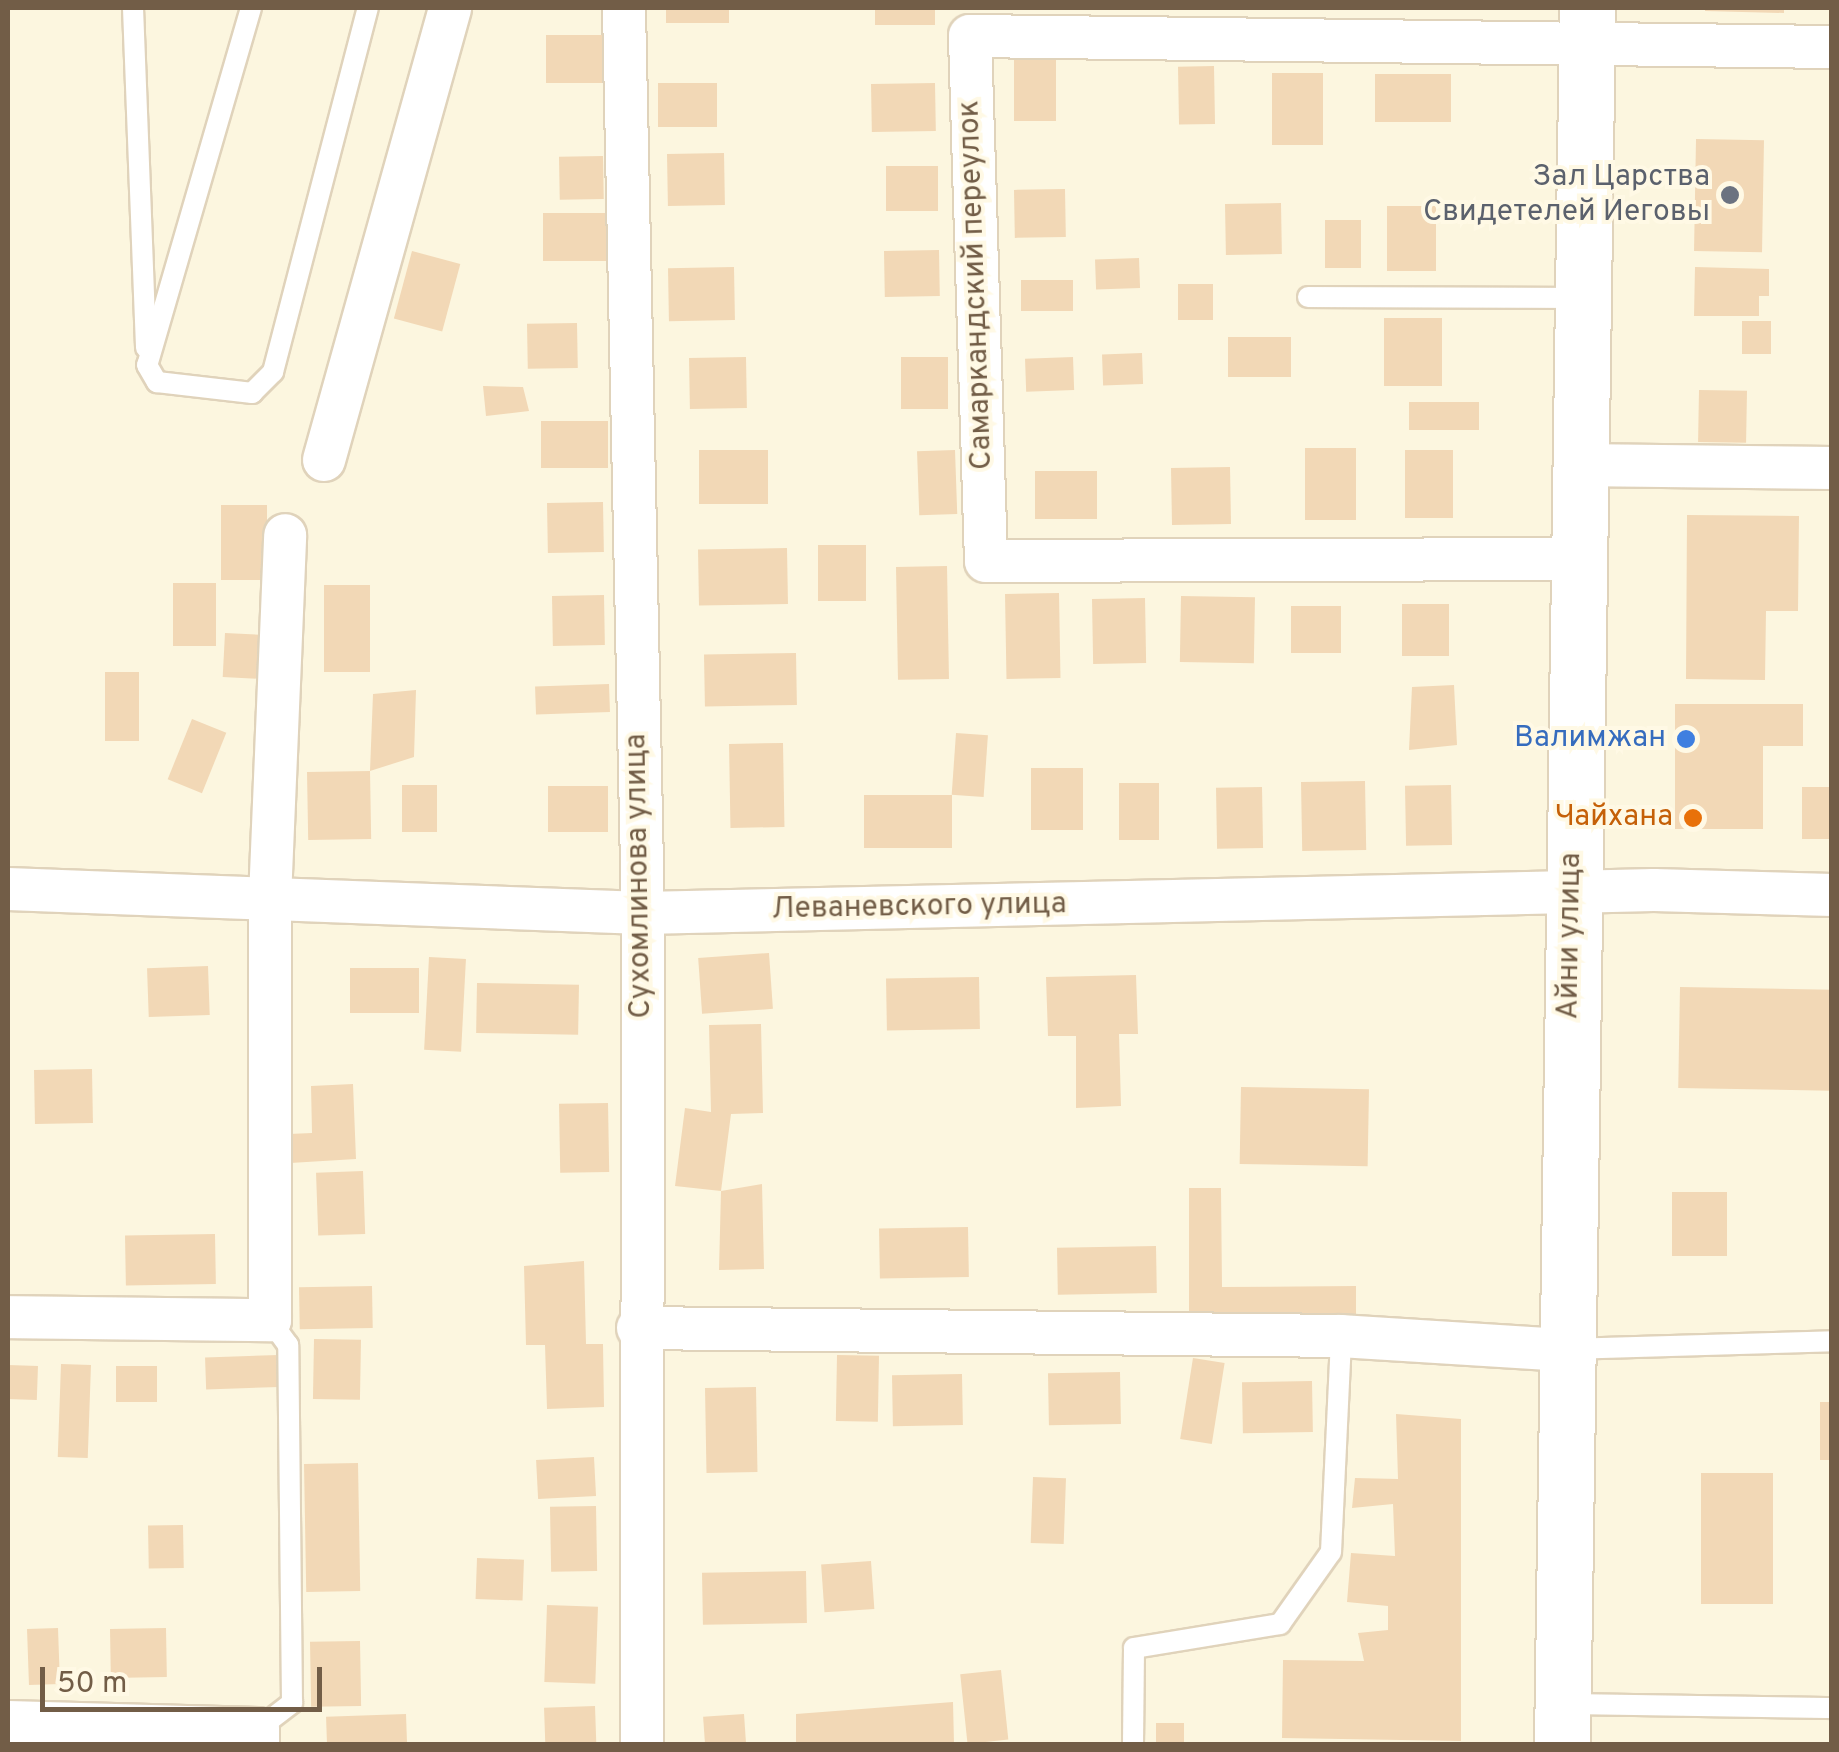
<!DOCTYPE html>
<meta charset="utf-8">
<style>
body{margin:0}
#map{position:relative;width:1839px;height:1752px;overflow:hidden;background:#fcf6df;font-family:Overpass,sans-serif}
div>[style]{position:absolute}
[style*='--x']{left:calc(var(--x)*1px);top:calc(var(--y)*1px);width:calc(var(--w)*1px);rotate:calc(var(--a)*1deg)}
.building>*{inset:0;background:#f2d8b6;transform-origin:0 0}
.roads{filter:drop-shadow(2px 0 #e0d3bb) drop-shadow(-2px 0 #e0d3bb) drop-shadow(0 2px #e0d3bb) drop-shadow(0 -2px #e0d3bb)}
.lane>*{height:20px;margin:-10px;padding:0 10px;transform-origin:10px;border-radius:10px;background:#fff}
.street>*{height:42px;margin:-21px;padding:0 21px;transform-origin:21px;border-radius:21px;background:#fff}
.secondary>*{height:55px;margin:-27.5px;padding:0 27.5px;transform-origin:27.5px;border-radius:27.5px;background:#fff}
.dots>*{width:28px;height:28px;translate:-50% -50%;box-sizing:border-box;border:5px solid #fff9e5;border-radius:50%}
span{translate:-50% -50%;white-space:nowrap;text-align:center;line-height:1.15;-webkit-text-stroke:8px #fff9e5;paint-order:stroke}
.worship-label{font-size:30px;color:#5b616d}
.right{translate:-100% -50%;text-align:right}
.street-label{font-size:30px;color:#725d47}
.shop-label{font-size:30px;color:#366cbe}
.food-label{font-size:30px;color:#c56008}
.frame{position:absolute;inset:0;border:10px solid #725d47;pointer-events:none}
.scale{position:absolute;left:40px;top:1667px;width:282px;height:45px;box-sizing:border-box;border:5px solid #725d47;border-top:0;padding-left:12px;font-size:30px;line-height:35px;white-space:nowrap;color:#725d47;-webkit-text-stroke:8px #fff9e5;paint-order:stroke}
</style>
<div id="map">
<div class="building">
<i style="left:666px;top:8px;width:63px;height:15px"></i>
<i style="left:875px;top:8px;width:60px;height:17px"></i>
<i style="clip-path:polygon(1705px 8px,1784px 8px,1784px 13px,1705px 11px)"></i>
<i style="left:546px;top:35px;width:57px;height:48px"></i>
<i style="left:1014px;top:58px;width:42px;height:63px"></i>
<i style="left:1214px;top:66px;width:58px;height:36px;rotate:89deg"></i>
<i style="left:1272px;top:73px;width:51px;height:72px"></i>
<i style="left:1451px;top:74px;width:48px;height:76px;rotate:90deg"></i>
<i style="left:658px;top:83px;width:59px;height:44px"></i>
<i style="left:935px;top:83px;width:48px;height:64px;rotate:89deg"></i>
<i style="left:1696px;top:139px;width:68px;height:112px;rotate:1deg"></i>
<i style="left:724px;top:153px;width:52px;height:57px;rotate:89deg"></i>
<i style="left:603px;top:156px;width:43px;height:44px;rotate:89deg"></i>
<i style="left:938px;top:166px;width:45px;height:52px;rotate:90deg"></i>
<i style="left:1065px;top:189px;width:48px;height:51px;rotate:89deg"></i>
<i style="left:1281px;top:203px;width:51px;height:56px;rotate:89deg"></i>
<i style="left:1387px;top:206px;width:49px;height:65px"></i>
<i style="left:608px;top:213px;width:48px;height:65px;rotate:90deg"></i>
<i style="left:1325px;top:220px;width:36px;height:48px"></i>
<i style="left:939px;top:250px;width:46px;height:55px;rotate:89deg"></i>
<i style="left:412px;top:251px;width:50px;height:70px;rotate:15deg"></i>
<i style="left:1139px;top:258px;width:30px;height:44px;rotate:88deg"></i>
<i style="left:734px;top:267px;width:53px;height:66px;rotate:89deg"></i>
<i style="clip-path:polygon(1695px 267px,1769px 269px,1769px 296px,1759px 296px,1759px 316px,1694px 316px)"></i>
<i style="left:1073px;top:280px;width:31px;height:52px;rotate:90deg"></i>
<i style="left:1178px;top:284px;width:35px;height:36px"></i>
<i style="left:1384px;top:318px;width:58px;height:68px"></i>
<i style="left:1742px;top:321px;width:29px;height:33px"></i>
<i style="left:577px;top:323px;width:45px;height:50px;rotate:89deg"></i>
<i style="left:1291px;top:337px;width:40px;height:63px;rotate:90deg"></i>
<i style="left:1142px;top:353px;width:31px;height:40px;rotate:88deg"></i>
<i style="left:746px;top:357px;width:51px;height:57px;rotate:89deg"></i>
<i style="left:901px;top:357px;width:47px;height:52px"></i>
<i style="left:1073px;top:357px;width:33px;height:48px;rotate:88deg"></i>
<i style="clip-path:polygon(483px 386px,523px 387px,529px 411px,486px 416px)"></i>
<i style="left:1699px;top:390px;width:48px;height:52px;rotate:1deg"></i>
<i style="left:1409px;top:402px;width:70px;height:28px"></i>
<i style="left:608px;top:421px;width:47px;height:67px;rotate:90deg"></i>
<i style="left:1305px;top:448px;width:51px;height:72px"></i>
<i style="left:768px;top:450px;width:54px;height:69px;rotate:90deg"></i>
<i style="left:955px;top:450px;width:64px;height:38px;rotate:88deg"></i>
<i style="left:1405px;top:450px;width:48px;height:68px"></i>
<i style="left:1230px;top:467px;width:57px;height:59px;rotate:89deg"></i>
<i style="left:1097px;top:471px;width:48px;height:62px;rotate:90deg"></i>
<i style="left:603px;top:502px;width:50px;height:56px;rotate:89deg"></i>
<i style="left:221px;top:505px;width:46px;height:75px"></i>
<i style="clip-path:polygon(1687px 515px,1799px 516px,1798px 611px,1766px 611px,1765px 680px,1686px 679px)"></i>
<i style="left:818px;top:545px;width:48px;height:56px"></i>
<i style="left:787px;top:548px;width:56px;height:89px;rotate:89deg"></i>
<i style="left:947px;top:566px;width:113px;height:51px;rotate:89deg"></i>
<i style="left:173px;top:583px;width:43px;height:63px"></i>
<i style="left:324px;top:585px;width:46px;height:87px"></i>
<i style="left:1059px;top:593px;width:85px;height:54px;rotate:89deg"></i>
<i style="left:604px;top:595px;width:50px;height:52px;rotate:89deg"></i>
<i style="left:1181px;top:596px;width:74px;height:66px;rotate:1deg"></i>
<i style="left:1145px;top:598px;width:65px;height:53px;rotate:89deg"></i>
<i style="left:1402px;top:604px;width:47px;height:52px"></i>
<i style="left:1341px;top:606px;width:47px;height:50px;rotate:90deg"></i>
<i style="left:225px;top:633px;width:45px;height:44px;rotate:3deg"></i>
<i style="left:796px;top:653px;width:52px;height:92px;rotate:89deg"></i>
<i style="left:105px;top:672px;width:34px;height:69px"></i>
<i style="left:609px;top:684px;width:28px;height:74px;rotate:88deg"></i>
<i style="clip-path:polygon(1454px 685px,1457px 745px,1409px 750px,1412px 687px)"></i>
<i style="clip-path:polygon(416px 690px,414px 757px,370px 771px,373px 694px)"></i>
<i style="clip-path:polygon(1675px 704px,1803px 704px,1803px 746px,1763px 746px,1763px 829px,1675px 829px)"></i>
<i style="left:192px;top:719px;width:37px;height:65px;rotate:22deg"></i>
<i style="left:956px;top:733px;width:32px;height:62px;rotate:4deg"></i>
<i style="left:783px;top:743px;width:84px;height:54px;rotate:89deg"></i>
<i style="left:1031px;top:768px;width:52px;height:62px"></i>
<i style="left:370px;top:771px;width:68px;height:63px;rotate:89deg"></i>
<i style="left:1365px;top:781px;width:69px;height:64px;rotate:89deg"></i>
<i style="left:1119px;top:783px;width:40px;height:57px"></i>
<i style="left:402px;top:785px;width:35px;height:47px"></i>
<i style="left:1451px;top:785px;width:60px;height:46px;rotate:89deg"></i>
<i style="left:608px;top:786px;width:46px;height:60px;rotate:90deg"></i>
<i style="left:1262px;top:787px;width:61px;height:46px;rotate:89deg"></i>
<i style="left:1802px;top:787px;width:30px;height:52px"></i>
<i style="left:952px;top:795px;width:53px;height:88px;rotate:90deg"></i>
<i style="left:769px;top:953px;width:56px;height:71px;rotate:86deg"></i>
<i style="left:429px;top:957px;width:37px;height:93px;rotate:3deg"></i>
<i style="left:208px;top:966px;width:49px;height:61px;rotate:88deg"></i>
<i style="left:419px;top:968px;width:45px;height:69px;rotate:90deg"></i>
<i style="clip-path:polygon(1136px 975px,1138px 1034px,1119px 1034px,1121px 1106px,1076px 1108px,1076px 1036px,1048px 1036px,1046px 977px)"></i>
<i style="left:979px;top:977px;width:52px;height:93px;rotate:89deg"></i>
<i style="left:477px;top:983px;width:102px;height:50px;rotate:1deg"></i>
<i style="left:1680px;top:987px;width:152px;height:101px;rotate:1deg"></i>
<i style="clip-path:polygon(761px 1024px,763px 1113px,731px 1114px,721px 1191px,675px 1186px,685px 1108px,711px 1112px,709px 1025px)"></i>
<i style="left:92px;top:1069px;width:54px;height:58px;rotate:89deg"></i>
<i style="clip-path:polygon(353px 1084px,356px 1159px,290px 1163px,289px 1134px,312px 1133px,311px 1086px)"></i>
<i style="left:1241px;top:1087px;width:128px;height:77px;rotate:1deg"></i>
<i style="left:608px;top:1103px;width:69px;height:49px;rotate:89deg"></i>
<i style="left:363px;top:1171px;width:63px;height:47px;rotate:88deg"></i>
<i style="clip-path:polygon(762px 1184px,764px 1269px,719px 1270px,721px 1191px)"></i>
<i style="clip-path:polygon(1189px 1188px,1221px 1188px,1222px 1287px,1356px 1286px,1356px 1321px,1189px 1322px)"></i>
<i style="left:1672px;top:1192px;width:55px;height:64px"></i>
<i style="left:968px;top:1227px;width:50px;height:89px;rotate:89deg"></i>
<i style="left:215px;top:1234px;width:50px;height:90px;rotate:89deg"></i>
<i style="left:1156px;top:1246px;width:47px;height:99px;rotate:89deg"></i>
<i style="clip-path:polygon(584px 1261px,586px 1344px,603px 1344px,604px 1407px,547px 1409px,545px 1345px,526px 1345px,524px 1266px)"></i>
<i style="left:372px;top:1286px;width:42px;height:73px;rotate:89deg"></i>
<i style="left:314px;top:1339px;width:47px;height:60px;rotate:1deg"></i>
<i style="left:278px;top:1355px;width:32px;height:73px;rotate:88deg"></i>
<i style="left:837px;top:1355px;width:42px;height:66px;rotate:1deg"></i>
<i style="left:1193px;top:1358px;width:32px;height:82px;rotate:9deg"></i>
<i style="left:61px;top:1364px;width:30px;height:93px;rotate:2deg"></i>
<i style="left:8px;top:1365px;width:30px;height:34px;rotate:2deg"></i>
<i style="left:116px;top:1366px;width:41px;height:36px"></i>
<i style="left:1120px;top:1372px;width:52px;height:72px;rotate:89deg"></i>
<i style="left:962px;top:1374px;width:51px;height:70px;rotate:89deg"></i>
<i style="left:1312px;top:1381px;width:51px;height:70px;rotate:89deg"></i>
<i style="left:756px;top:1387px;width:85px;height:51px;rotate:89deg"></i>
<i style="left:1820px;top:1402px;width:12px;height:58px"></i>
<i style="clip-path:polygon(1396px 1414px,1461px 1419px,1461px 1741px,1282px 1738px,1283px 1660px,1364px 1661px,1358px 1633px,1388px 1630px,1388px 1606px,1347px 1602px,1351px 1553px,1395px 1556px,1393px 1504px,1352px 1508px,1355px 1478px,1398px 1479px)"></i>
<i style="left:594px;top:1457px;width:39px;height:58px;rotate:87deg"></i>
<i style="left:358px;top:1463px;width:128px;height:54px;rotate:89deg"></i>
<i style="left:1773px;top:1473px;width:131px;height:72px;rotate:90deg"></i>
<i style="left:1033px;top:1477px;width:33px;height:66px;rotate:2deg"></i>
<i style="left:596px;top:1506px;width:65px;height:46px;rotate:89deg"></i>
<i style="left:183px;top:1525px;width:43px;height:35px;rotate:89deg"></i>
<i style="left:477px;top:1558px;width:47px;height:41px;rotate:2deg"></i>
<i style="left:871px;top:1561px;width:48px;height:50px;rotate:86deg"></i>
<i style="left:806px;top:1571px;width:52px;height:104px;rotate:89deg"></i>
<i style="left:547px;top:1605px;width:51px;height:77px;rotate:2deg"></i>
<i style="left:58px;top:1628px;width:56px;height:31px;rotate:88deg"></i>
<i style="left:166px;top:1628px;width:49px;height:56px;rotate:89deg"></i>
<i style="left:360px;top:1641px;width:65px;height:50px;rotate:89deg"></i>
<i style="left:1001px;top:1670px;width:70px;height:41px;rotate:84deg"></i>
<i style="clip-path:polygon(953px 1702px,954px 1744px,796px 1744px,796px 1714px)"></i>
<i style="left:595px;top:1706px;width:38px;height:51px;rotate:88deg"></i>
<i style="left:406px;top:1714px;width:30px;height:80px;rotate:88deg"></i>
<i style="left:744px;top:1714px;width:30px;height:41px;rotate:86deg"></i>
<i style="left:1184px;top:1723px;width:21px;height:28px;rotate:90deg"></i>
</div>
<div class="roads">
<div class="lane">
<i style="--x:133;--y:8;--w:340;--a:87.8"></i>
<i style="--x:251;--y:8;--w:372;--a:106.2"></i>
<i style="--x:147;--y:365;--w:20;--a:60"></i>
<i style="--x:157;--y:382;--w:96;--a:6.6"></i>
<i style="--x:252;--y:393;--w:30;--a:-45"></i>
<i style="--x:273;--y:372;--w:376;--a:-75.4"></i>
<i style="--x:1308;--y:297;--w:273;--a:0.2"></i>
<i style="--x:1569;--y:1349;--w:263;--a:-1.7"></i>
<i style="--x:1564;--y:1704;--w:268;--a:0.9"></i>
<i style="--x:258;--y:1729;--w:43;--a:-37.4"></i>
<i style="--x:292;--y:1703;--w:358;--a:-90.6"></i>
<i style="--x:288;--y:1345;--w:31;--a:-126"></i>
<i style="--x:1133;--y:1744;--w:96;--a:-89.4"></i>
<i style="--x:1134;--y:1648;--w:148;--a:-9.3"></i>
<i style="--x:1280;--y:1624;--w:88;--a:-54.7"></i>
<i style="--x:1331;--y:1552;--w:216;--a:-87.3"></i>
</div>
<div class="street">
<i style="--x:624;--y:8;--w:905;--a:88.8"></i>
<i style="--x:643;--y:913;--w:831;--a:90.07"></i>
<i style="--x:324;--y:460;--w:469;--a:-74.4"></i>
<i style="--x:1577;--y:465;--w:255;--a:0.7"></i>
<i style="--x:1577;--y:559;--w:591;--a:179.81"></i>
<i style="--x:986;--y:561;--w:525;--a:-91.75"></i>
<i style="--x:970;--y:36;--w:862;--a:0.73"></i>
<i style="--x:8;--y:889;--w:635;--a:2.16"></i>
<i style="--x:643;--y:913;--w:1011;--a:-1.3"></i>
<i style="--x:1654;--y:890;--w:178;--a:1.6"></i>
<i style="--x:8;--y:1317;--w:262;--a:0.7"></i>
<i style="--x:270;--y:1320;--w:422;--a:-90"></i>
<i style="--x:270;--y:898;--w:363;--a:-87.6"></i>
<i style="--x:638;--y:1328;--w:703;--a:0.65"></i>
<i style="--x:1341;--y:1336;--w:224;--a:3.6"></i>
<i style="--x:8;--y:1722;--w:250;--a:1.6"></i>
<i style="--x:258;--y:1729;--w:15;--a:90"></i>
</div>
<div class="secondary">
<i style="--x:1562;--y:1744;--w:1736;--a:-89.17"></i>
</div>
</div>
<div class="dots">
<i style="left:1730px;top:195px;background:#6b7280"></i>
<i style="left:1686px;top:739px;background:#3f7fe0"></i>
<i style="left:1693px;top:818px;background:#e8710a"></i>
</div>
<div class="worship-label">
<span class="right" style="left:1710px;top:195px">Зал Царства<br>Свидетелей Иеговы</span>
</div>
<div class="street-label">
<span style="left:977px;top:285px;rotate:-92deg">Самаркандский переулок</span>
<span style="left:640px;top:876px;rotate:-91deg">Сухомлинова улица</span>
<span style="left:919px;top:908px;rotate:-1deg">Леваневского улица</span>
<span style="left:1571px;top:936px;rotate:-89deg">Айни улица</span>
</div>
<div class="shop-label">
<span class="right" style="left:1666px;top:739px">Валимжан</span>
</div>
<div class="food-label">
<span class="right" style="left:1673px;top:818px">Чайхана</span>
</div>
<div class="frame"></div>
<div class="scale">50 m</div>
</div>
